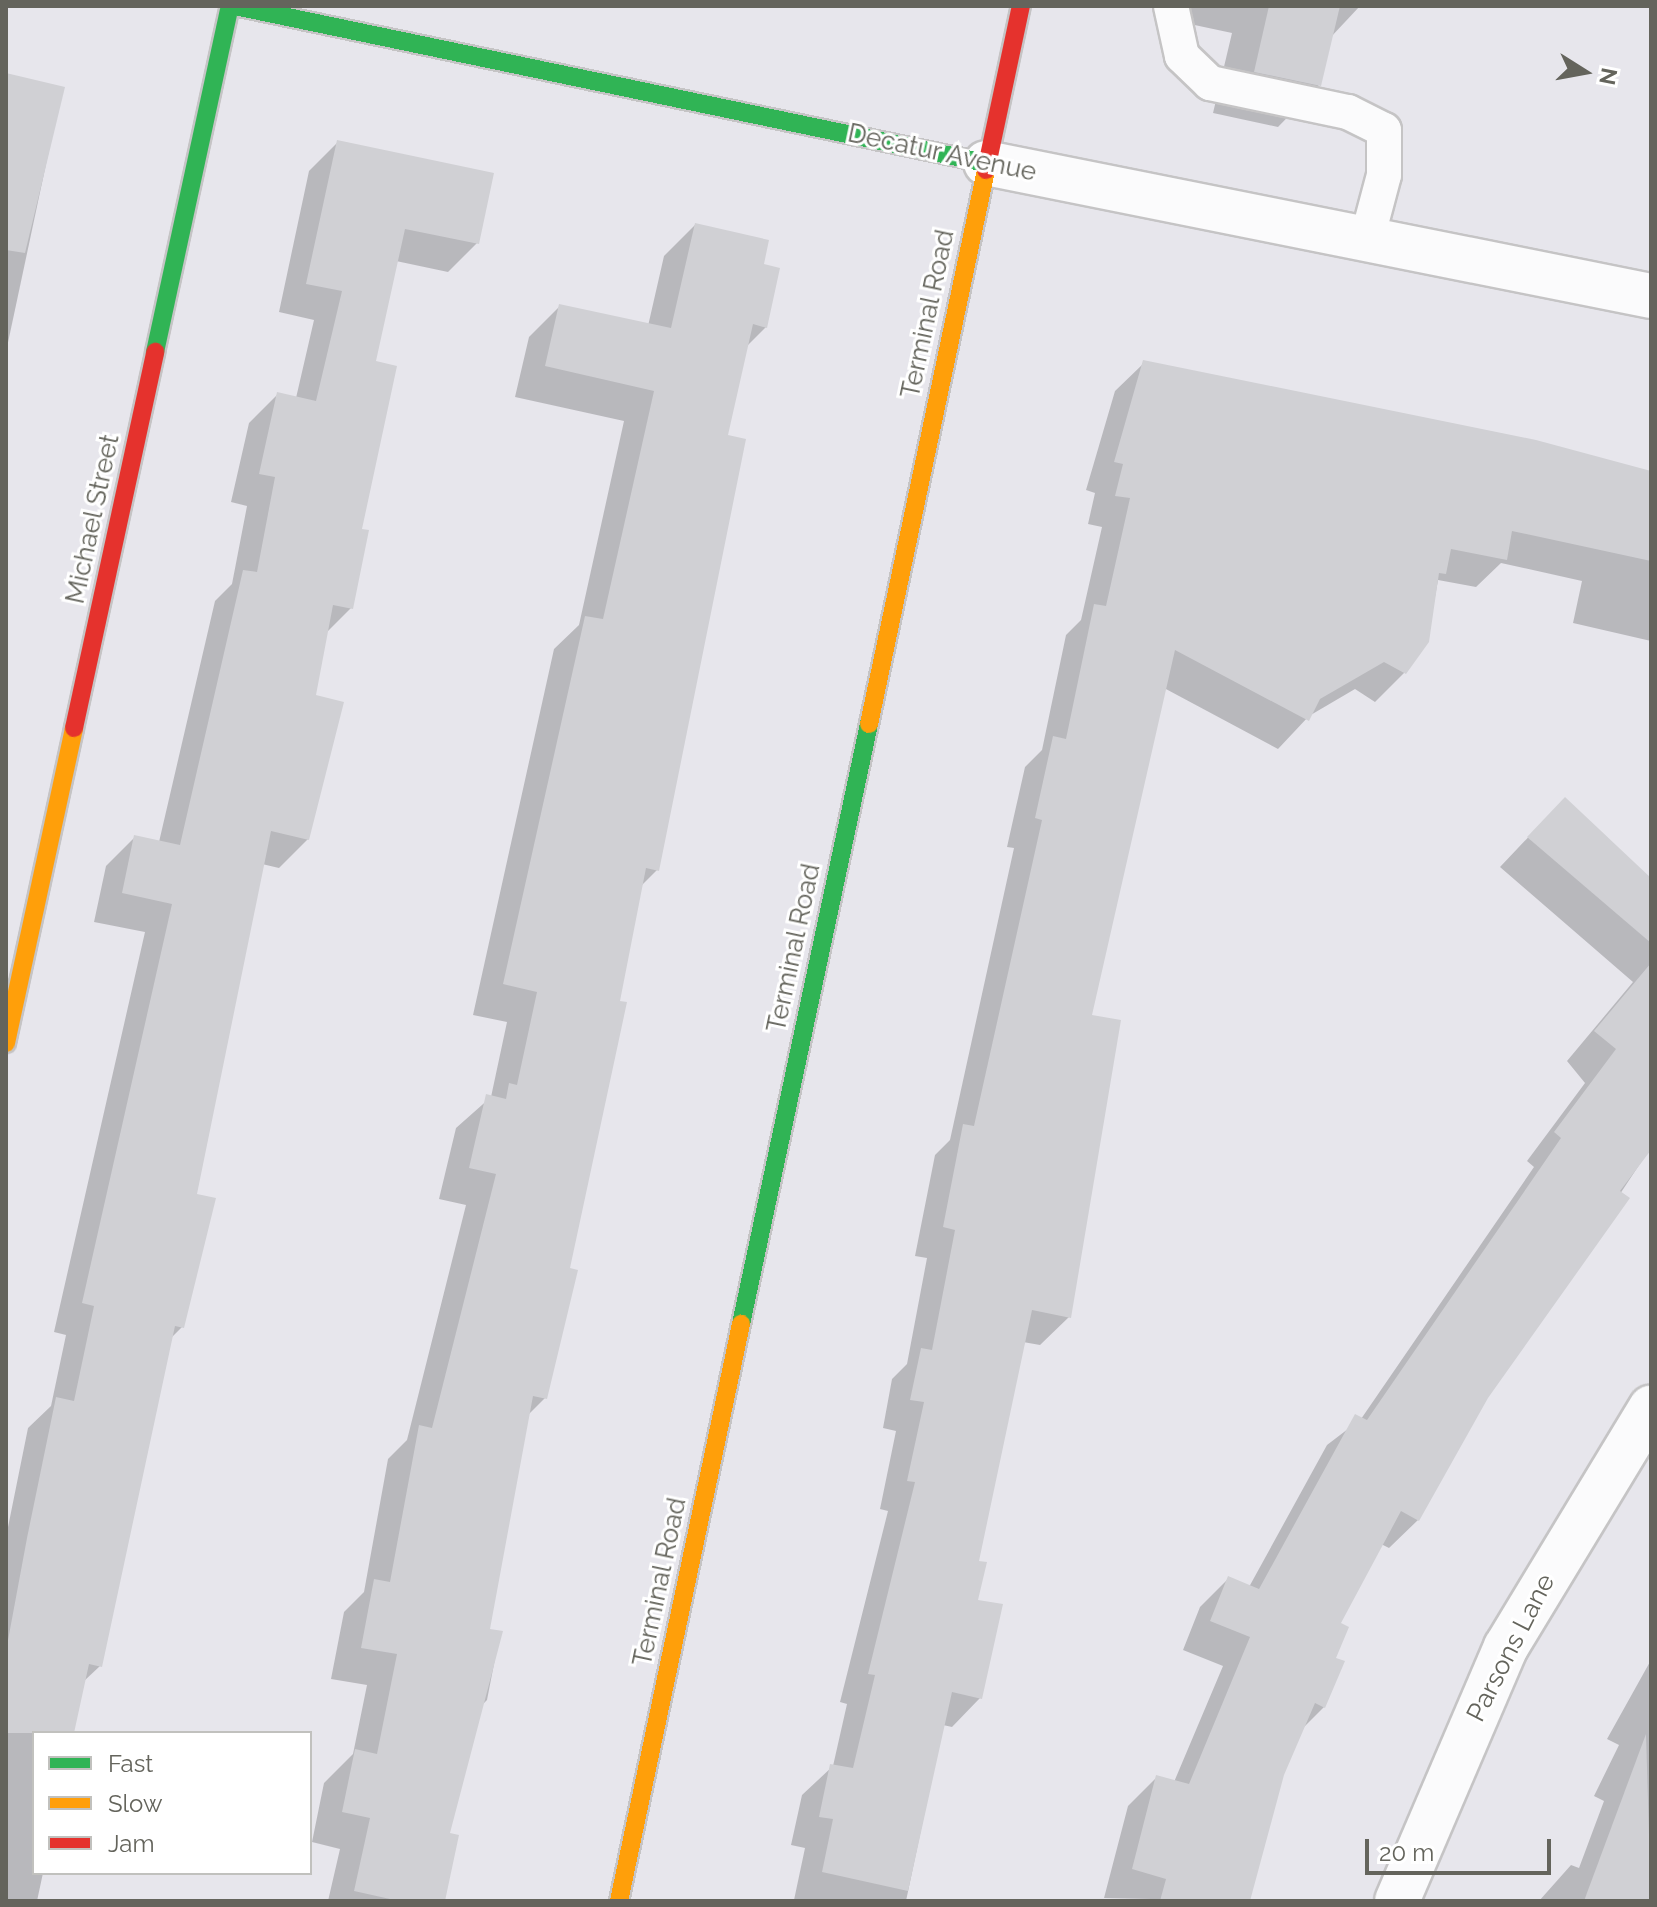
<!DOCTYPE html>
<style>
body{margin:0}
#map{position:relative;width:1657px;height:1907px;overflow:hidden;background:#e7e6ec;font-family:Raleway,sans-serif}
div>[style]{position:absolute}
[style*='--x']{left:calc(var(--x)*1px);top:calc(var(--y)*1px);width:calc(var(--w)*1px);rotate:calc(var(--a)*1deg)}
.shadow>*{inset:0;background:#0003}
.building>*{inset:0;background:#d0d0d4}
.roads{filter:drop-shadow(2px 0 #c5c4c5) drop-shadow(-2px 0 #c5c4c5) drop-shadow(0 2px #c5c4c5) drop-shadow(0 -2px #c5c4c5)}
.lane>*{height:34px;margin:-17px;padding:0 17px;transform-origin:17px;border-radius:17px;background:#fbfbfc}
.street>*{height:44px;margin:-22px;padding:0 22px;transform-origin:22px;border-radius:22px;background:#fbfbfc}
.fast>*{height:18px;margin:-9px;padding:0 9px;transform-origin:9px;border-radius:9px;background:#30b455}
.slow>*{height:18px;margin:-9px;padding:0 9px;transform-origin:9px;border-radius:9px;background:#ff9f0a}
.jam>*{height:18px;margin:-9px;padding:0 9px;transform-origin:9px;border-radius:9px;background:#e5322d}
span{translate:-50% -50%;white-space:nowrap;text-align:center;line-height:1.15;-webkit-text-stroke:6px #fff;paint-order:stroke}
.street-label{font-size:26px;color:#64645c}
.frame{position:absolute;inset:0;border:8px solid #64645c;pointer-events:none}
.legend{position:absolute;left:32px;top:1731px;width:280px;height:144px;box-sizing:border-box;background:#fff;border:2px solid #c1c1be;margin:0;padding:10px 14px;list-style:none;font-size:24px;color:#64645c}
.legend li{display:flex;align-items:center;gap:16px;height:40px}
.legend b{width:40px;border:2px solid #c1c1be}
.north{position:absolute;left:1545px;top:32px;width:80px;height:80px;-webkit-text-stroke:6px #fff;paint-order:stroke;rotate:101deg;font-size:22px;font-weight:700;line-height:32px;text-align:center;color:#64645c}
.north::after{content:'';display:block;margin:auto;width:28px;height:36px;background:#64645c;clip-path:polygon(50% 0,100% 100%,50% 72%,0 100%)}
.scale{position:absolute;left:1365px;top:1839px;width:186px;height:36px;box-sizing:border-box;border:4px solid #64645c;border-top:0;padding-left:10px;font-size:24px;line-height:28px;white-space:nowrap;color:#64645c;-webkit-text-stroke:6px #fff;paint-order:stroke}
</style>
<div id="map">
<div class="shadow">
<i style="clip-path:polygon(1160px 6px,1360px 6px,1330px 38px,1319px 85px,1278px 127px,1213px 113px,1232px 33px,1157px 17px)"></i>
<i style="clip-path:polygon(6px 75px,62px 89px,6px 352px)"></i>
<i style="clip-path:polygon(338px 142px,477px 243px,448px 272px,396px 261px,373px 363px,351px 608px,325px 634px,313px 697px,308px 839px,279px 868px,262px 864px,195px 1195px,182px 1327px,171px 1338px,100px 1666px,83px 1682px,72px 1733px,34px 1733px,34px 1873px,43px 1873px,37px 1901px,6px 1901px,6px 1537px,28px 1428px,51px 1406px,66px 1335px,54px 1332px,145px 932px,94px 922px,106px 866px,135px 837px,159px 842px,215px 601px,232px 584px,247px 506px,231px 502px,249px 423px,278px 394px,296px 398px,314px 320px,279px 312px,309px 171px)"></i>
<i style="clip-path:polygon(695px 225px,762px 265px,766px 327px,746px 347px,726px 437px,744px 441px,657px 870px,640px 887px,545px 1398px,528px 1415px,488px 1630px,500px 1633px,487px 1700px,475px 1712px,447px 1835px,443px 1901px,328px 1901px,340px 1849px,312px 1842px,324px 1783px,353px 1754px,367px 1685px,331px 1679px,344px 1612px,364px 1592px,388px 1459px,407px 1440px,466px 1205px,439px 1199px,456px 1128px,491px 1097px,507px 1022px,473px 1015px,554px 649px,579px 625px,624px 421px,515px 397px,529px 337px,560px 306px,648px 326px,664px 256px)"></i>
<i style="clip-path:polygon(1144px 363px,1651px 480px,1651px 641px,1573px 623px,1582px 581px,1501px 563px,1476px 587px,1438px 580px,1427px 642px,1404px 673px,1375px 702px,1355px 689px,1309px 716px,1278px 749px,1164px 688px,1090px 1017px,1069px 1317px,1040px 1345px,1023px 1342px,976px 1562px,980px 1698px,952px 1727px,943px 1725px,906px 1901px,794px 1900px,805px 1848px,791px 1845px,802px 1795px,833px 1766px,847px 1704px,840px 1702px,888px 1511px,880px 1509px,896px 1431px,883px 1428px,892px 1379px,907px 1364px,927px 1258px,915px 1256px,935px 1155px,950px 1140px,1014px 848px,1007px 847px,1025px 767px,1042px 750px,1066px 635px,1081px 620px,1102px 527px,1088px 524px,1095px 493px,1086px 490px,1115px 391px)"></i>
<i style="clip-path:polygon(1537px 828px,1651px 881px,1651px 1147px,1486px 1397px,1418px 1520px,1389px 1548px,1381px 1544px,1338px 1624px,1324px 1707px,1302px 1729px,1282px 1774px,1248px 1901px,1104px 1898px,1128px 1806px,1157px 1777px,1174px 1782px,1223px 1666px,1183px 1650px,1200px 1607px,1229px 1578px,1249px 1587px,1327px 1445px,1361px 1419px,1534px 1167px,1527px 1161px,1585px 1083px,1567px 1061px,1633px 982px,1500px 867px)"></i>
<i style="clip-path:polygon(1651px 1660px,1651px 1901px,1539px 1901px,1571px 1865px,1579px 1868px,1604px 1801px,1594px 1796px,1619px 1745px,1607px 1739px)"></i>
</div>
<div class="building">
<i style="clip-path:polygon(1269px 6px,1340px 6px,1321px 86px,1254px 72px)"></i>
<i style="clip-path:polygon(6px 73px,65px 87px,25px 253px,6px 250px)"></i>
<i style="clip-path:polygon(337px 140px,494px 173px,479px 244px,405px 229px,376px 361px,397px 366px,362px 529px,369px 530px,353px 609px,333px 605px,316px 695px,344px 702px,309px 840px,271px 831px,197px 1194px,216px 1198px,184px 1328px,175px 1326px,102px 1667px,89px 1664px,74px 1733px,6px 1733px,6px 1651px,27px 1538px,56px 1397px,74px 1401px,94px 1306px,82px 1303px,172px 904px,122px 893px,134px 835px,180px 845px,243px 570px,257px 572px,275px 477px,259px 474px,277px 392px,316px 401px,342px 291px,306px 284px)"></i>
<i style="clip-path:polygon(695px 223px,769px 240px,764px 264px,780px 268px,767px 328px,753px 324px,728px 435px,746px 439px,659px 871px,646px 868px,620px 1001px,627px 1002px,570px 1268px,578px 1270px,547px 1399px,533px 1396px,490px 1629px,503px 1631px,450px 1833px,459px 1835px,445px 1901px,399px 1901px,354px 1891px,370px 1818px,342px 1812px,355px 1749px,377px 1754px,397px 1654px,361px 1648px,374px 1579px,390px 1582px,419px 1425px,432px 1428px,496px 1174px,469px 1168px,486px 1094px,506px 1099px,509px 1083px,517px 1085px,537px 992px,503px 984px,585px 616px,603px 619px,654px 391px,545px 366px,559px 304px,671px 328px)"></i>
<i style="clip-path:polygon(1143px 360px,1536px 440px,1651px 471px,1651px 561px,1512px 531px,1507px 560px,1451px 549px,1446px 574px,1439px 573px,1429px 642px,1406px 674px,1384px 662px,1320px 699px,1309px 721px,1175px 650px,1092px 1015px,1121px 1020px,1071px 1318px,1032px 1310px,979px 1561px,987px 1562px,978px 1600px,1003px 1604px,982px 1699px,952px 1692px,908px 1891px,822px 1872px,833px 1819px,819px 1817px,830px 1764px,853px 1768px,875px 1675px,868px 1674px,915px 1482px,907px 1481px,924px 1402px,910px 1400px,921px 1348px,932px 1350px,955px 1230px,943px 1227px,963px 1124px,974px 1126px,1042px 820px,1035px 818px,1053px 736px,1066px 739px,1094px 604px,1106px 606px,1130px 498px,1115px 496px,1123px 464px,1114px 462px)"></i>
<i style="clip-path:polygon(1565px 797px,1651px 878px,1651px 943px,1527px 837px)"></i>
<i style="clip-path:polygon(1651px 963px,1651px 1150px,1620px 1191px,1630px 1198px,1488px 1398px,1419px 1521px,1401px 1511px,1341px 1623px,1349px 1627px,1336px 1658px,1345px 1661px,1325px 1708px,1315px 1703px,1284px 1775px,1250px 1901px,1160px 1901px,1166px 1879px,1132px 1869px,1156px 1775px,1189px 1784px,1250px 1637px,1210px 1621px,1228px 1576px,1259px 1589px,1355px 1414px,1367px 1420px,1561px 1138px,1554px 1132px,1616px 1049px,1594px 1031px)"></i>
<i style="clip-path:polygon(1646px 1734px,1651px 1901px,1584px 1901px)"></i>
</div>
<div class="roads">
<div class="lane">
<i style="--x:1171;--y:6;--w:51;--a:77.6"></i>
<i style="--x:1182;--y:56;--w:39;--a:44"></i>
<i style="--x:1210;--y:83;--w:141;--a:11.9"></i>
<i style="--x:1348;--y:112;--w:40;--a:26.6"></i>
<i style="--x:1384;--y:130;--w:45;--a:90"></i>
<i style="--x:1384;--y:175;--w:66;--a:104.9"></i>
</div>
<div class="street">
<i style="--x:986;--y:163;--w:678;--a:11.31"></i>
<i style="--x:1397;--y:1901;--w:276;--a:-66.8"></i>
<i style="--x:1506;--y:1647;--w:280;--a:-58.8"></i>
</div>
<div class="fast">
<i style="--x:235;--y:6;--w:767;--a:11.81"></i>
<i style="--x:155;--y:352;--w:354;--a:-77.8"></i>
<i style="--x:741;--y:1324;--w:614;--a:-77.96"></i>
</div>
<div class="slow">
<i style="--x:869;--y:724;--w:566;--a:-78.07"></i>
<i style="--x:6;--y:1043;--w:322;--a:-77.8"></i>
<i style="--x:619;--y:1901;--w:590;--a:-78.06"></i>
</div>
<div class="jam">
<i style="--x:986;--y:170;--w:168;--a:-78"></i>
<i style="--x:74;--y:728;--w:385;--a:-77.8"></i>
</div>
</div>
<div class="street-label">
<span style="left:942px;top:153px;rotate:12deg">Decatur Avenue</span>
<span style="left:928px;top:314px;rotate:-78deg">Terminal Road</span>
<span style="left:93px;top:519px;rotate:-78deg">Michael Street</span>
<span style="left:794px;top:948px;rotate:-78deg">Terminal Road</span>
<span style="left:660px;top:1582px;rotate:-78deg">Terminal Road</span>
<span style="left:1511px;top:1648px;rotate:-63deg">Parsons Lane</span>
</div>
<div class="frame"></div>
<ul class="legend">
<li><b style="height:10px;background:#30b455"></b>Fast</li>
<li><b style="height:10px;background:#ff9f0a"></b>Slow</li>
<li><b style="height:10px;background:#e5322d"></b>Jam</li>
</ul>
<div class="north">N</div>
<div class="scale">20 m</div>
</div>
